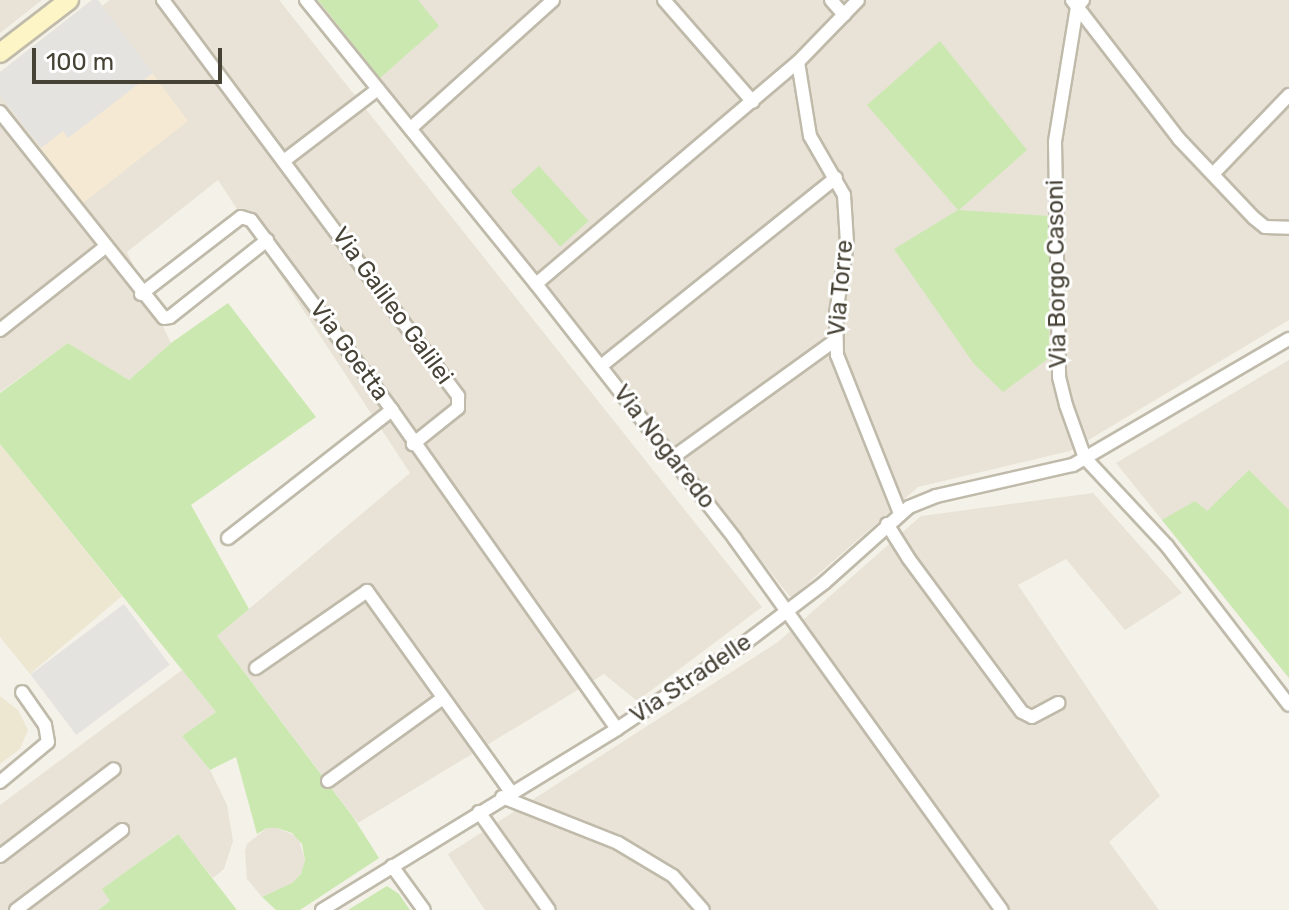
<!DOCTYPE html>
<style>
body{margin:0}
#map{position:relative;width:1289px;height:910px;overflow:hidden;background:#f4f1e8;font-family:Rubik,sans-serif}
div>[style]{position:absolute}
[style*='--x']{left:calc(var(--x)*1px);top:calc(var(--y)*1px);width:calc(var(--w)*1px);rotate:calc(var(--a)*1deg)}
.residential>*{inset:0;background:#e8e3d6}
.commercial>*{inset:0;background:#f5e9d3}
.education>*{inset:0;background:#ede7d2}
.green>*{inset:0;background:#cbe8b1;transform-origin:0 0}
.parking>*{inset:0;background:#e5e3e0;transform-origin:0 0}
.roads{filter:drop-shadow(2px 0 #bfbaaa) drop-shadow(-2px 0 #bfbaaa) drop-shadow(0 2px #bfbaaa) drop-shadow(0 -2px #bfbaaa)}
.street>*{height:12px;margin:-6px;padding:0 6px;transform-origin:6px;border-radius:6px;background:#fff}
.secondary>*{height:18px;margin:-9px;padding:0 9px;transform-origin:9px;border-radius:9px;background:#fef5c7}
span{translate:-50% -50%;white-space:nowrap;text-align:center;line-height:1.15;-webkit-text-stroke:6px #fff;paint-order:stroke}
.street-label{font-size:24px;color:#474236}
.scale{position:absolute;left:32px;top:48px;width:190px;height:36px;box-sizing:border-box;border:4px solid #474236;border-top:0;padding-left:10px;font-size:24px;line-height:28px;white-space:nowrap;color:#474236;-webkit-text-stroke:6px #fff;paint-order:stroke}
</style>
<div id="map">
<div class="residential">
<i style="clip-path:polygon(0 0,42px 0,0 33px)"></i>
<i style="clip-path:polygon(110px 0,279px 0,762px 607px,637px 701px,604px 674px,358px 823px,217px 636px,410px 473px,218px 180px,127px 252px,171px 343px,129px 380px,68px 343px,0 392px,0 83px)"></i>
<i style="clip-path:polygon(318px 0,1289px 0,1289px 320px,1070px 451px,918px 487px,791px 598px)"></i>
<i style="clip-path:polygon(1289px 360px,1289px 678px,1116px 463px)"></i>
<i style="clip-path:polygon(1093px 493px,1182px 593px,1125px 630px,1066px 559px,1018px 585px,1160px 796px,1109px 842px,1159px 910px,485px 910px,454px 864px,448px 854px,778px 642px,921px 516px)"></i>
<i style="clip-path:polygon(182px 670px,216px 712px,182px 736px,210px 770px,227px 805px,233px 841px,224px 869px,213px 878px,177px 834px,103px 889px,110px 901px,98px 910px,0 910px,0 805px)"></i>
<i style="clip-path:polygon(267px 828px,277px 828px,298px 837px,305px 860px,301px 874px,292px 883px,262px 897px,247px 879px,245px 851px,247px 844px)"></i>
</div>
<div class="commercial">
<i style="clip-path:polygon(92px 0,98px 0,188px 121px,83px 203px,0 96px,0 72px)"></i>
</div>
<div class="education">
<i style="clip-path:polygon(0 444px,122px 596px,30px 674px,0 637px)"></i>
<i style="clip-path:polygon(0 696px,18px 710px,28px 730px,20px 749px,0 764px)"></i>
</div>
<div class="green">
<i style="clip-path:polygon(318px 0,418px 0,439px 26px,380px 78px)"></i>
<i style="clip-path:polygon(940px 41px,1027px 150px,959px 210px,1050px 216px,1049px 358px,1003px 392px,974px 364px,894px 249px,958px 210px,867px 105px)"></i>
<i style="left:539px;top:166px;width:74px;height:38px;rotate:48deg"></i>
<i style="clip-path:polygon(228px 303px,316px 417px,191px 505px,249px 609px,217px 636px,353px 817px,379px 858px,300px 910px,276px 910px,262px 897px,292px 883px,301px 874px,305px 860px,302px 844px,292px 833px,277px 828px,267px 828px,257px 834px,236px 757px,210px 770px,182px 736px,216px 712px,0 444px,0 393px,68px 343px,129px 380px,171px 343px)"></i>
<i style="clip-path:polygon(1249px 470px,1289px 510px,1289px 678px,1162px 520px,1195px 501px,1207px 511px)"></i>
<i style="clip-path:polygon(178px 834px,237px 910px,98px 910px,110px 901px,102px 889px)"></i>
<i style="clip-path:polygon(387px 886px,399px 894px,410px 910px,348px 910px)"></i>
</div>
<div class="parking">
<i style="clip-path:polygon(92px 0,98px 0,153px 73px,68px 138px,63px 131px,41px 148px,0 96px,0 72px)"></i>
<i style="left:124px;top:604px;width:76px;height:117px;rotate:53deg"></i>
</div>
<div class="roads">
<div class="street">
<i style="--x:163;--y:0;--w:494;--a:53.3"></i>
<i style="--x:458;--y:396;--w:12;--a:90"></i>
<i style="--x:458;--y:408;--w:58;--a:141.3"></i>
<i style="--x:306;--y:0;--w:365;--a:51"></i>
<i style="--x:536;--y:284;--w:323;--a:52"></i>
<i style="--x:735;--y:539;--w:457;--a:54.3"></i>
<i style="--x:664;--y:0;--w:135;--a:48.9"></i>
<i style="--x:831;--y:0;--w:20;--a:49"></i>
<i style="--x:1072;--y:0;--w:175;--a:52.4"></i>
<i style="--x:1179;--y:139;--w:109;--a:46.5"></i>
<i style="--x:1254;--y:218;--w:14;--a:39"></i>
<i style="--x:1265;--y:227;--w:24;--a:2"></i>
<i style="--x:1083;--y:0;--w:9;--a:131"></i>
<i style="--x:1077;--y:7;--w:137;--a:99.3"></i>
<i style="--x:1055;--y:142;--w:235;--a:89"></i>
<i style="--x:1059;--y:377;--w:29;--a:76"></i>
<i style="--x:1066;--y:405;--w:56;--a:70.3"></i>
<i style="--x:1085;--y:458;--w:120;--a:47"></i>
<i style="--x:1167;--y:546;--w:200;--a:52.5"></i>
<i style="--x:798;--y:62;--w:75;--a:80.8"></i>
<i style="--x:810;--y:136;--w:68;--a:60"></i>
<i style="--x:844;--y:195;--w:48;--a:86.4"></i>
<i style="--x:847;--y:243;--w:71;--a:98.9"></i>
<i style="--x:836;--y:313;--w:42;--a:88.6"></i>
<i style="--x:837;--y:355;--w:170;--a:68.3"></i>
<i style="--x:0;--y:112;--w:263;--a:51.5"></i>
<i style="--x:164;--y:318;--w:6;--a:-9"></i>
<i style="--x:170;--y:317;--w:124;--a:-38.4"></i>
<i style="--x:411;--y:128;--w:191;--a:-42"></i>
<i style="--x:285;--y:160;--w:117;--a:-37.4"></i>
<i style="--x:1213;--y:174;--w:110;--a:-46.1"></i>
<i style="--x:536;--y:284;--w:343;--a:-40.3"></i>
<i style="--x:798;--y:62;--w:86;--a:-45.9"></i>
<i style="--x:141;--y:294;--w:126;--a:-37.6"></i>
<i style="--x:241;--y:217;--w:10;--a:17"></i>
<i style="--x:251;--y:220;--w:237;--a:53.4"></i>
<i style="--x:392;--y:410;--w:390;--a:54.8"></i>
<i style="--x:0;--y:330;--w:134;--a:-38.3"></i>
<i style="--x:601;--y:366;--w:301;--a:-38.7"></i>
<i style="--x:672;--y:458;--w:200;--a:-35.8"></i>
<i style="--x:887;--y:524;--w:41;--a:57.8"></i>
<i style="--x:909;--y:559;--w:190;--a:53.6"></i>
<i style="--x:1022;--y:712;--w:11;--a:27"></i>
<i style="--x:1032;--y:717;--w:30;--a:-28"></i>
<i style="--x:228;--y:538;--w:208;--a:-38"></i>
<i style="--x:256;--y:668;--w:135;--a:-34.7"></i>
<i style="--x:367;--y:591;--w:247;--a:54.4"></i>
<i style="--x:328;--y:781;--w:142;--a:-35.8"></i>
<i style="--x:0;--y:782;--w:62;--a:-39.8"></i>
<i style="--x:48;--y:742;--w:17;--a:-100"></i>
<i style="--x:45;--y:725;--w:40;--a:-124.9"></i>
<i style="--x:502;--y:797;--w:125;--a:21.6"></i>
<i style="--x:618;--y:843;--w:64;--a:31"></i>
<i style="--x:673;--y:876;--w:45;--a:48.6"></i>
<i style="--x:479;--y:812;--w:120;--a:54.5"></i>
<i style="--x:0;--y:856;--w:143;--a:-37.3"></i>
<i style="--x:392;--y:866;--w:54;--a:54"></i>
<i style="--x:16;--y:910;--w:133;--a:-37"></i>
<i style="--x:322;--y:910;--w:346;--a:-31.5"></i>
<i style="--x:617;--y:729;--w:149;--a:-33.8"></i>
<i style="--x:741;--y:646;--w:104;--a:-37.2"></i>
<i style="--x:824;--y:583;--w:114;--a:-41.8"></i>
<i style="--x:909;--y:507;--w:29;--a:-22"></i>
<i style="--x:936;--y:496;--w:140;--a:-12.8"></i>
<i style="--x:1073;--y:465;--w:250;--a:-30.3"></i>
</div>
<div class="secondary">
<i style="--x:0;--y:53;--w:87;--a:-37.5"></i>
</div>
</div>
<div class="street-label">
<span style="left:1057px;top:274px;rotate:-91deg">Via Borgo Casoni</span>
<span style="left:841px;top:288px;rotate:-85deg">Via Torre</span>
<span style="left:392px;top:306px;rotate:54deg">Via Galileo Galilei</span>
<span style="left:349px;top:351px;rotate:54deg">Via Goetta</span>
<span style="left:664px;top:447px;rotate:52deg">Via Nogaredo</span>
<span style="left:691px;top:679px;rotate:-34deg">Via Stradelle</span>
</div>
<div class="scale">100 m</div>
</div>
